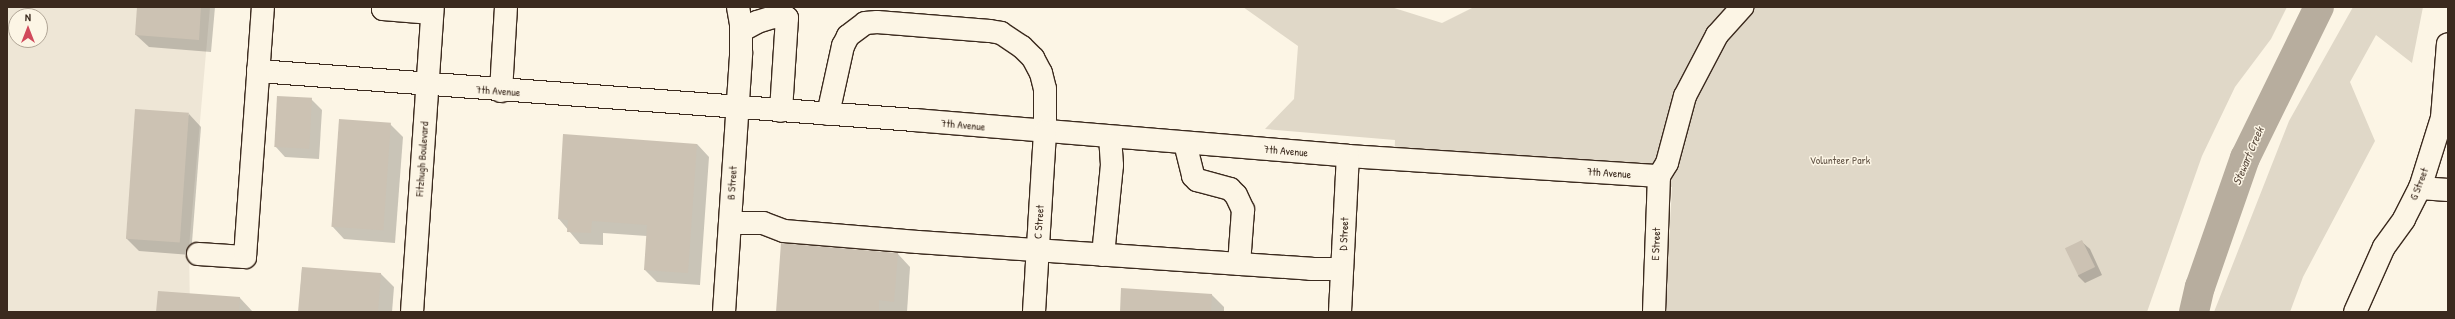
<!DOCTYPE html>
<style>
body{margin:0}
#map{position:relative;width:2455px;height:319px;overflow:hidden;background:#fcf5e5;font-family:"Patrick Hand",sans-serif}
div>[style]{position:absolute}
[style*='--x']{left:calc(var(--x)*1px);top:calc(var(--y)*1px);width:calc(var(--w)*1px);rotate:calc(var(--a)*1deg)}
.built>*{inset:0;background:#eee6d6}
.green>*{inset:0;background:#e0d8c8}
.shadow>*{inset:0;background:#0003}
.river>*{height:30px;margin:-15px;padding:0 15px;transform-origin:15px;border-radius:15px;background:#b7ad9e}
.building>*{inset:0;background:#ccc2b3;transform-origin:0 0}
.roads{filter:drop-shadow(1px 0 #3b2a1e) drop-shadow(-1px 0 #3b2a1e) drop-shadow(0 1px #3b2a1e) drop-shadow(0 -1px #3b2a1e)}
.minor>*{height:22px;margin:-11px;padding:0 11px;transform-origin:11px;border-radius:11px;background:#fcf5e5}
span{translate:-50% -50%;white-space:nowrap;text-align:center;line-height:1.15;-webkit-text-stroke:3px #fcf5e5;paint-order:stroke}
.street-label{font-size:11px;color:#3b2a1e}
.park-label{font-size:11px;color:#645648}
.water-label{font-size:12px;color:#605144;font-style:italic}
.frame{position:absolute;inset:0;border:8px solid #3b2a1e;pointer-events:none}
.north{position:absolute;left:8px;top:8px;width:40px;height:40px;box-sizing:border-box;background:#fcf5e5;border:1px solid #afa495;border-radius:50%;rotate:0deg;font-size:11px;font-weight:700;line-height:16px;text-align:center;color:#3b2a1e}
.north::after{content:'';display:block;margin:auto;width:14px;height:18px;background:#d1495b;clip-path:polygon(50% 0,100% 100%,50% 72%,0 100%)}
</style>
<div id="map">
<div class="built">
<i style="clip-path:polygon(evenodd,7px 7px,210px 7px,189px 247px,190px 312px,7px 312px,7px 7px,16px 16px,40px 16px,40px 40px,16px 40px,16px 16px)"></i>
</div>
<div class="green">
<i style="clip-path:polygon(1243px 7px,1391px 7px,1442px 23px,1474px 7px,2287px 7px,2271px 39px,2235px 87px,2202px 156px,2147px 312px,1665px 312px,1672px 187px,1630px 180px,1394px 164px,1395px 140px,1265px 129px,1294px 99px,1298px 46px)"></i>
<i style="clip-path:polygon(2353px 7px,2423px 7px,2412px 63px,2376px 35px,2350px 82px,2375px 141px,2303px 277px,2290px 312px,2214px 312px,2289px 121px)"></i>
</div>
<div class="shadow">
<i style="clip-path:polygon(138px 7px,215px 7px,211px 52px,149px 47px,136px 35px)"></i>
<i style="clip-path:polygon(311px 99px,322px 110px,319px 159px,285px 157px,275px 146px)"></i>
<i style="clip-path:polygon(189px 114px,201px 127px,191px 255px,139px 251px,126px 238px)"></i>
<i style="clip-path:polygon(390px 124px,403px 137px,395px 243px,344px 239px,332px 226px)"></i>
<i style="clip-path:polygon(697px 144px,709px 157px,700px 285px,657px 282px,645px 270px,647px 236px,603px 233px,603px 245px,580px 244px,559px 219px)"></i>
<i style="clip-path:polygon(2082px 242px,2090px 249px,2102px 275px,2085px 283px,2078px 276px)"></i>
<i style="clip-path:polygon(898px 254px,910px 267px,907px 312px,777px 312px)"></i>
<i style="clip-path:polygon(302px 268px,381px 274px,394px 287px,392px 312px,299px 312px)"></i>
<i style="clip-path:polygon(159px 292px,240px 298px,253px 312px,157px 312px)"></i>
<i style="clip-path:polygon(1212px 295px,1224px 307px,1224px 312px,1121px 312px)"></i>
</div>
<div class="river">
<i style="--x:2194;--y:312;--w:26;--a:-77"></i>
<i style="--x:2200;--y:287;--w:137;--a:-70.8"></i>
<i style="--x:2245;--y:158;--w:168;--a:-63.9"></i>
</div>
<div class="building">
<i style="clip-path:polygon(137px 7px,201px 7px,199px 40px,135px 35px)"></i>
<i style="left:277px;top:96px;width:35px;height:51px;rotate:3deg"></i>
<i style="left:135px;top:109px;width:54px;height:130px;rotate:4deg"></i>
<i style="left:339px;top:119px;width:52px;height:108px;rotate:4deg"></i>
<i style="clip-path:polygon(563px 134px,697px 144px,688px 273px,644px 270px,647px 225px,592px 221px,591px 233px,567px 232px,568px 220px,558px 219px)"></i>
<i style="left:2082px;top:240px;width:30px;height:19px;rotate:64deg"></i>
<i style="clip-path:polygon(781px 243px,898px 253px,894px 302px,879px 300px,879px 312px,776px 312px)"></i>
<i style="clip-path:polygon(302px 267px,381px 273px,378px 312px,298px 312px)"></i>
<i style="clip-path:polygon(1121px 288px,1212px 294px,1211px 312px,1120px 312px)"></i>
<i style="clip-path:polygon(158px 291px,240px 297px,239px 312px,156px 312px)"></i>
</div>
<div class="roads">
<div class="minor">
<i style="--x:383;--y:7;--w:2;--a:90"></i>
<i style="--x:383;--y:9;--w:49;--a:4.7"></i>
<i style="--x:741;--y:31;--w:18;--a:-29"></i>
<i style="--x:757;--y:22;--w:17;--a:-17"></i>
<i style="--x:773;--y:17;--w:14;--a:4"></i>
<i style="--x:787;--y:18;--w:93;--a:93.7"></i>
<i style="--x:258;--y:71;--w:658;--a:4.27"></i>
<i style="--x:914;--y:120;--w:435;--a:4.7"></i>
<i style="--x:1348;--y:156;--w:312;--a:3.7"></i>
<i style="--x:501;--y:91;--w:84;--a:-86.6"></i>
<i style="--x:828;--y:114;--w:70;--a:-77.6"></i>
<i style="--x:843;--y:46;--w:11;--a:-63"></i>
<i style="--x:848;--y:36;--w:21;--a:-37"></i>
<i style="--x:865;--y:23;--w:12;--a:-5"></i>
<i style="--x:877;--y:22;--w:113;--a:4.6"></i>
<i style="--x:990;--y:31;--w:11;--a:10"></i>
<i style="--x:1001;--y:33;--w:25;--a:34"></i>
<i style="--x:1022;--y:47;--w:16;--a:45"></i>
<i style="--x:1033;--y:58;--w:17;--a:62"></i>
<i style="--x:1041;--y:73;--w:16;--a:76"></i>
<i style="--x:1045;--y:89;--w:43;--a:90"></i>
<i style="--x:1045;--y:132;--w:180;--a:93.5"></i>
<i style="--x:1185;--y:143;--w:34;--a:76"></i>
<i style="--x:1193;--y:176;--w:6;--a:45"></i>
<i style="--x:1197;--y:180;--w:34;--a:15"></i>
<i style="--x:1230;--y:189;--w:8;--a:45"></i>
<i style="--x:1236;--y:195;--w:17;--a:65"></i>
<i style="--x:1243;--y:210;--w:54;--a:94.2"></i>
<i style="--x:2420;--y:188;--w:28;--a:4"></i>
<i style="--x:730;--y:223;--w:33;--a:0"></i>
<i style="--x:763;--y:223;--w:22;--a:21"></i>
<i style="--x:784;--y:231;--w:134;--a:4.7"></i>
<i style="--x:918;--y:242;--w:394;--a:3.9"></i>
<i style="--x:1311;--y:269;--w:31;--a:0"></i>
<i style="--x:198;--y:254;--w:47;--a:3.7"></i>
<i style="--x:245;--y:257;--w:251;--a:-85.9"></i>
<i style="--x:1103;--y:255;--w:90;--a:-84.3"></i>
<i style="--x:1112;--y:165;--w:28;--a:-94"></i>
<i style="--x:412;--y:312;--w:306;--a:-86.1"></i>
<i style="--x:724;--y:312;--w:260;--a:-86.2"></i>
<i style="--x:741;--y:53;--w:29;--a:-90"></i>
<i style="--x:741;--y:24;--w:17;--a:-100"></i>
<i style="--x:1340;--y:312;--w:156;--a:-87.1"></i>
<i style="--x:1654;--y:312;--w:136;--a:-87.9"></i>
<i style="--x:1659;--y:176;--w:15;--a:-58"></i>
<i style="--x:1667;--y:163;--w:69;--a:-75"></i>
<i style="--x:1685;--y:96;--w:69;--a:-62.3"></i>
<i style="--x:1717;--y:35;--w:38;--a:-48"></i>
<i style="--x:2355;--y:312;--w:71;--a:-66"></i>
<i style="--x:2384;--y:247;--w:34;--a:-54"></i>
<i style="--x:2404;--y:219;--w:35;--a:-63"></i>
<i style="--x:2420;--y:188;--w:73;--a:-72.6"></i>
<i style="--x:2442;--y:118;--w:74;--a:-85.4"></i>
</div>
</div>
<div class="street-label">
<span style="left:498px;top:91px;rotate:4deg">7th Avenue</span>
<span style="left:963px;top:125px;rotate:5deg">7th Avenue</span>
<span style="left:1286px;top:151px;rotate:5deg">7th Avenue</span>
<span style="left:422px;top:159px;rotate:-86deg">Fitzhugh Boulevard</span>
<span style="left:1609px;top:173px;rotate:4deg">7th Avenue</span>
<span style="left:732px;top:183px;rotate:-86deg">B Street</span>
<span style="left:2419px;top:184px;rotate:-69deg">G Street</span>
<span style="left:1039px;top:222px;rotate:-86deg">C Street</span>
<span style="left:1344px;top:234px;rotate:-87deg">D Street</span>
<span style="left:1656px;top:244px;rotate:-88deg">E Street</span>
</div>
<div class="park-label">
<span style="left:1840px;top:160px">Volunteer Park</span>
</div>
<div class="water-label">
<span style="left:2248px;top:156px;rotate:-67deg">Stewart Creek</span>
</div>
<div class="frame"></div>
<div class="north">N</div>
</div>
